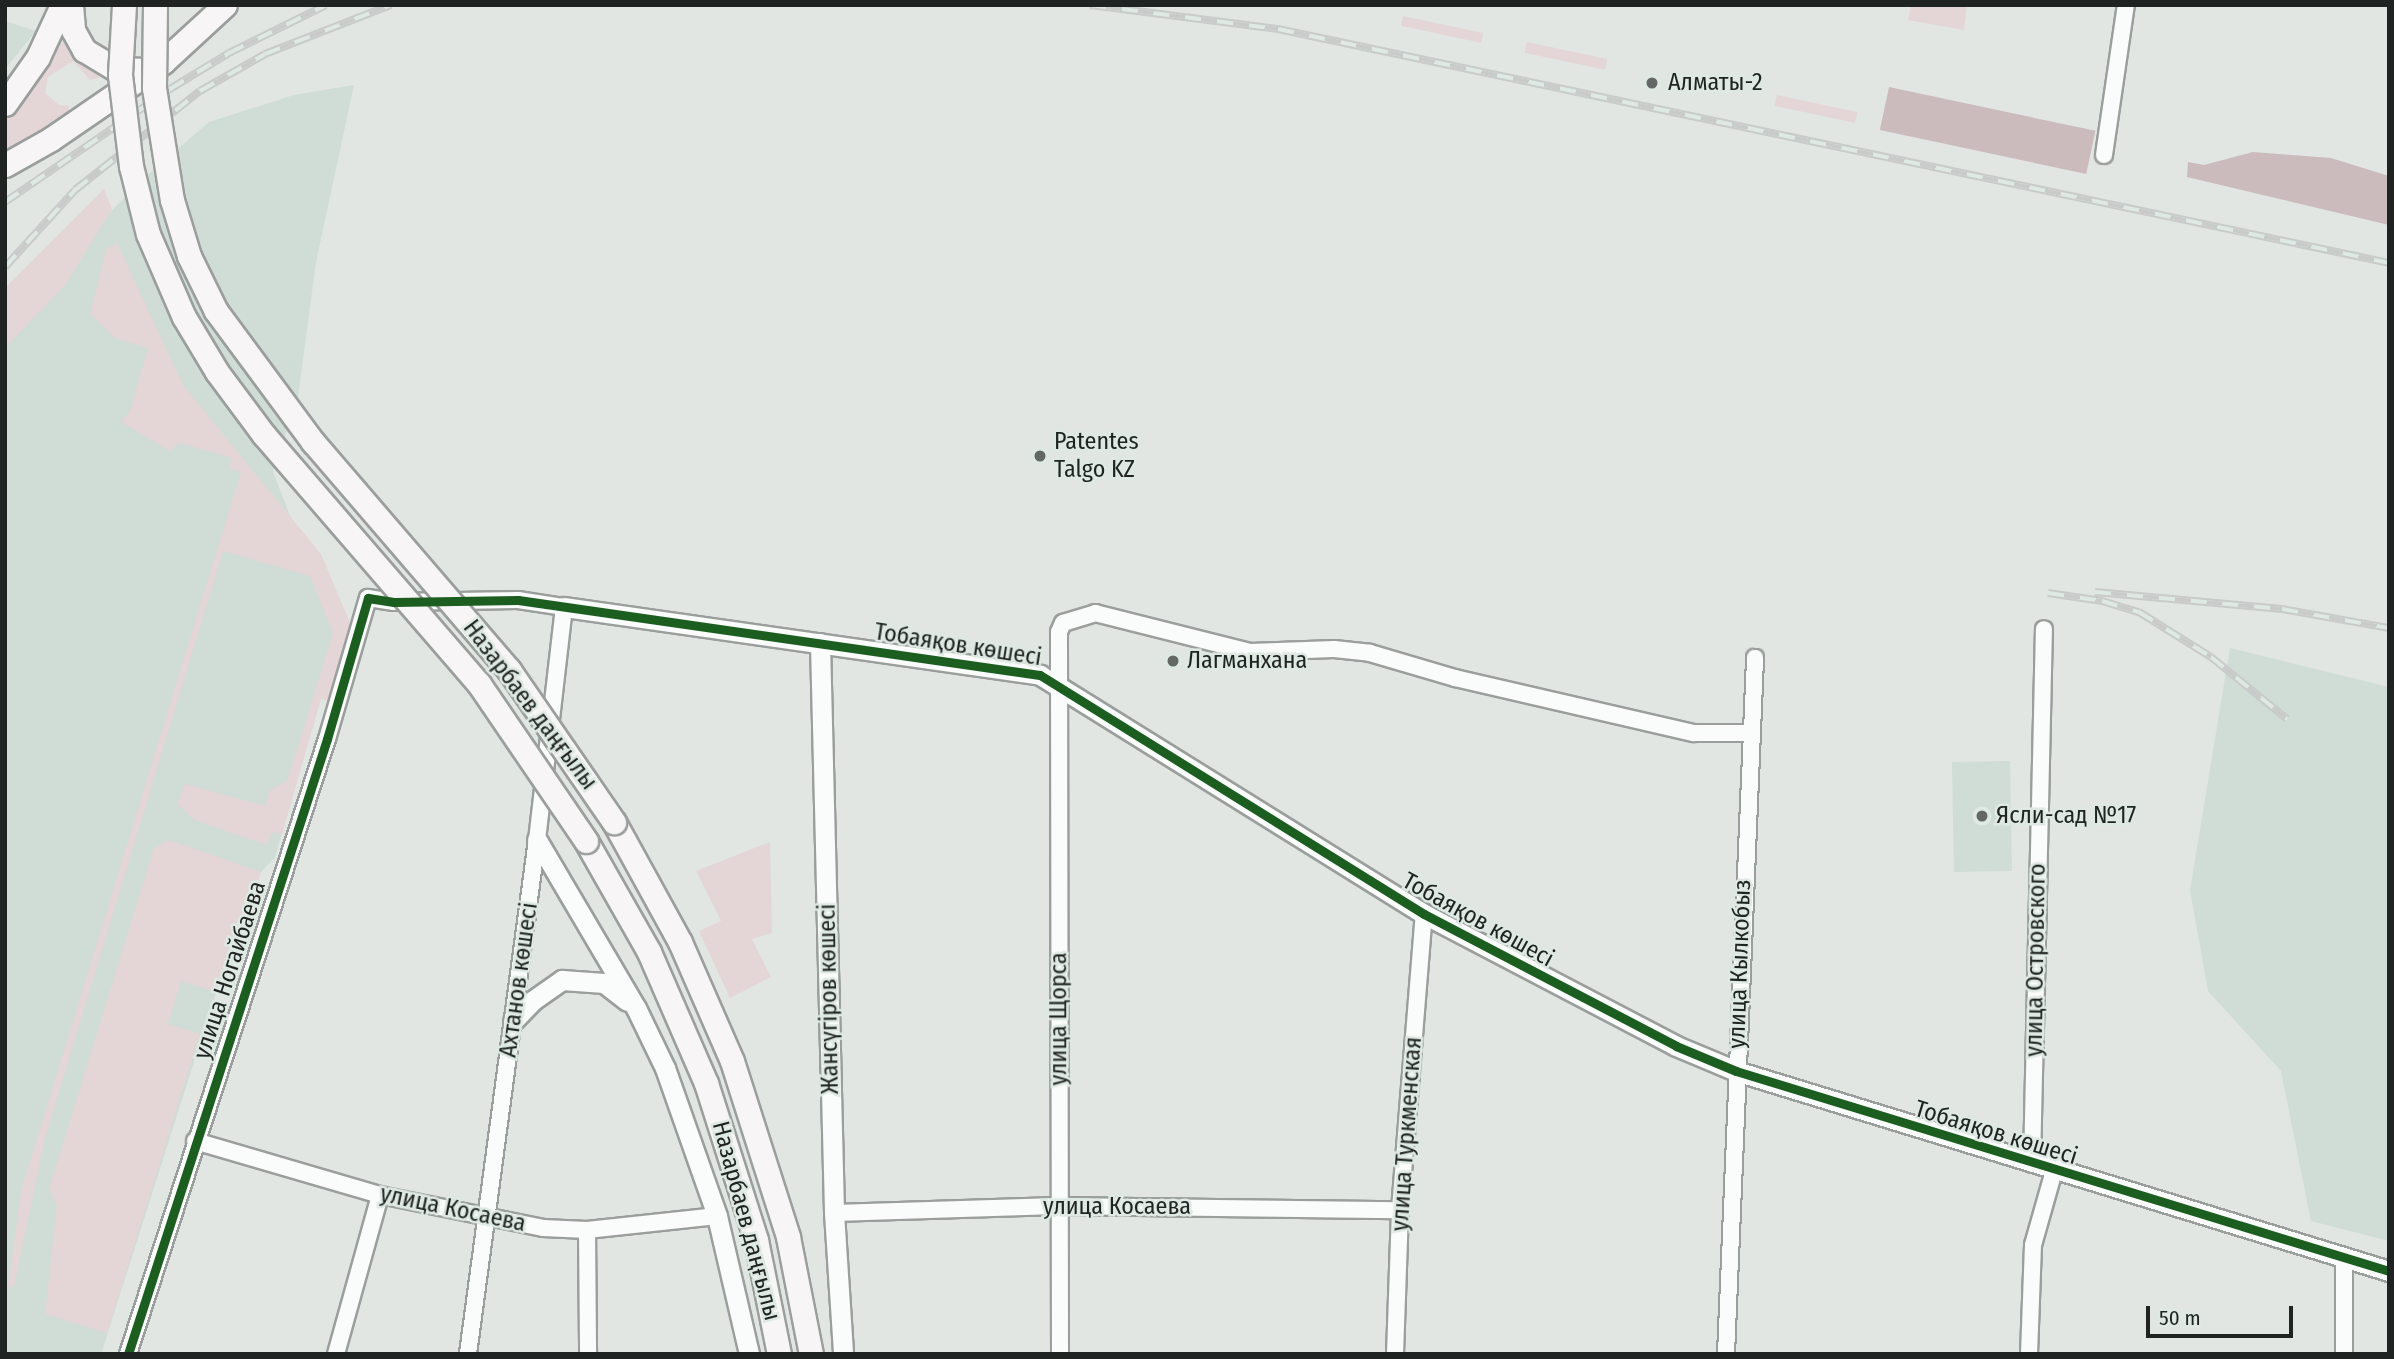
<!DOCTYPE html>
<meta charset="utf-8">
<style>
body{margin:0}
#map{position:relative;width:2394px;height:1359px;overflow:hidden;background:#e1e6e3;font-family:"Fira Sans Condensed",sans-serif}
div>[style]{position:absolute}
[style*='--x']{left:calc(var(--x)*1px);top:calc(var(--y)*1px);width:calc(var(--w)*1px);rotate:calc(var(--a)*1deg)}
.built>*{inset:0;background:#d0dcd6;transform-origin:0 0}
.green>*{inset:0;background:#e4d5d6;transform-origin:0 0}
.forest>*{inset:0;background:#cbbbbc;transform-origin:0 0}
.roads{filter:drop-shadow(2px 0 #9a9e9c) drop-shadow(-2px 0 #9a9e9c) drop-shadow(0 2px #9a9e9c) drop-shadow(0 -2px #9a9e9c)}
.minor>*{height:16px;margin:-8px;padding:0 8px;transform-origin:8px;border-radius:8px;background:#fafbfb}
.tertiary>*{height:19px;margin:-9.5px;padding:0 9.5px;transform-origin:9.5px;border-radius:9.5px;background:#fafbfb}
.secondary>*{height:23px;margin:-11.5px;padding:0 11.5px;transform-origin:11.5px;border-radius:11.5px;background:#f7f5f6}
.rail>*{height:8px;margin-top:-4px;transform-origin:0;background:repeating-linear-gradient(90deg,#dee9e3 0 16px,#c9cbca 0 32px);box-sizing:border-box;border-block:2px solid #c9cbca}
.bridges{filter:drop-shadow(2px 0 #9a9e9c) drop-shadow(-2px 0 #9a9e9c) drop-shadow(0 2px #9a9e9c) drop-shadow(0 -2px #9a9e9c)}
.secondary-bridge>*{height:23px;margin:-11.5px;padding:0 11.5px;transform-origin:11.5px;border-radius:11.5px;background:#f7f5f6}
.cycleway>*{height:9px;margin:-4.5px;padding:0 4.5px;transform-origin:4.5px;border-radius:4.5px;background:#1b5e20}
.dots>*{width:19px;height:19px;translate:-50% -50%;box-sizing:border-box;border:4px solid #dee9e3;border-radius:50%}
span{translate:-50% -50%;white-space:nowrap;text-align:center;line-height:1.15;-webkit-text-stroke:5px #dee9e3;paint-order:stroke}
.poi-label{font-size:24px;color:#1f2321}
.left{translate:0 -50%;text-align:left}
.street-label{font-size:24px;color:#1f2321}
.frame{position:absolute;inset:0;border:7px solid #1f2321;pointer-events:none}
.scale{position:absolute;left:2146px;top:1306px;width:147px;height:32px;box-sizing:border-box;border:4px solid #1f2321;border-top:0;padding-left:9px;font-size:21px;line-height:24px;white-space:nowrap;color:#1f2321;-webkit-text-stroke:5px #dee9e3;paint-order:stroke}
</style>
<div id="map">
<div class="built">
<i style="clip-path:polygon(5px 21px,36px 31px,5px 69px)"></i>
<i style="clip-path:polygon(354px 85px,316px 262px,298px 397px,273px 472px,338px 638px,275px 857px,251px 883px,101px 1354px,5px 1354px,5px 318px,142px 180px,209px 122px,294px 95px)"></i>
<i style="clip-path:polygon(2230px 648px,2389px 687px,2389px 1241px,2311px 1221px,2281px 1071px,2208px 991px,2190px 890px)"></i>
<i style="left:2010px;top:761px;width:110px;height:58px;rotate:89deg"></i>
</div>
<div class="green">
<i style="clip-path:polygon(1911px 5px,1967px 5px,1964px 30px,1908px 20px)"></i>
<i style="clip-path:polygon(66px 12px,98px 65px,99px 78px,90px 80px,73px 61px,48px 77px,45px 93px,59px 105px,69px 106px,68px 116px,5px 155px,5px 114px)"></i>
<i style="left:1403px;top:16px;width:82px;height:10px;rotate:12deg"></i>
<i style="left:1527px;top:42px;width:82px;height:11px;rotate:12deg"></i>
<i style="left:1777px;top:95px;width:82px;height:11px;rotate:12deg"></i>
<i style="clip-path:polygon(104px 189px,112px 209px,66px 284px,5px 348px,5px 288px)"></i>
<i style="clip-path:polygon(117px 243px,183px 385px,321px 554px,351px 625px,330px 701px,321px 699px,282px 834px,272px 832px,267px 845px,194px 820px,177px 803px,185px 784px,265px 806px,270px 790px,287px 781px,333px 633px,310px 576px,223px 551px,45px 1138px,14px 1287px,8px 1287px,21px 1191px,241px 472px,229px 468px,232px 458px,180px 443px,170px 451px,121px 422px,130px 411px,148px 348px,115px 338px,90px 314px,106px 249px)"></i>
<i style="clip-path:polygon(169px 840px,261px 872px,225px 984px,213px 991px,181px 981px,168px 1024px,200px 1034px,107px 1333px,45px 1314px,57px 1205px,49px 1189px,154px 848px)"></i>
<i style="clip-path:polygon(770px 842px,772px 933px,752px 939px,771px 977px,730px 998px,699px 931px,721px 921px,696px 871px)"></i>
</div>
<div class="forest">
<i style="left:1889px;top:87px;width:211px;height:44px;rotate:12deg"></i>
<i style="clip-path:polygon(2253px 152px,2331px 158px,2389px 176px,2389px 225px,2187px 177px,2188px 162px,2204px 165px)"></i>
</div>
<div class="roads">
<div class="minor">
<i style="--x:2104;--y:155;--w:152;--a:-81.7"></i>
<i style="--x:195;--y:1141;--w:193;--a:16.3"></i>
<i style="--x:380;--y:1195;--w:166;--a:11.4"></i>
<i style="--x:543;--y:1228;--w:44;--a:2.6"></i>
<i style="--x:587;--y:1230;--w:131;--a:-6.1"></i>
<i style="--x:2032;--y:1164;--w:535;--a:-88.72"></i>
<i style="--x:834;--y:1213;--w:223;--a:-1.8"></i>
<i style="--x:1057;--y:1206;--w:343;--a:0.7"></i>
<i style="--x:587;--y:1230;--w:124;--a:89.5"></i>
<i style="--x:128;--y:1354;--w:646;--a:-72.07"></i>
<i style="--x:327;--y:739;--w:147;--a:-73.8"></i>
<i style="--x:368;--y:598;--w:26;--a:9"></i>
<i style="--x:394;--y:602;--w:124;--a:-0.9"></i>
<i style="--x:518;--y:600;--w:47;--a:8.7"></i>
<i style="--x:564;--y:607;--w:235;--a:96.6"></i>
<i style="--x:537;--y:840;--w:519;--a:97.65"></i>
<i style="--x:336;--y:1354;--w:165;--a:-74.5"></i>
<i style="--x:1060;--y:1354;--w:722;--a:-90.08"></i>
<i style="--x:1059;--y:632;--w:10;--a:-66"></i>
<i style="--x:1063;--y:623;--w:34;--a:-17"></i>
<i style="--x:1095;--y:613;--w:160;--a:14.1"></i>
<i style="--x:1250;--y:652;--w:84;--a:-2"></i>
<i style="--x:1334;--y:649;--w:36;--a:6"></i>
<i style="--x:1370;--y:653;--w:89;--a:16.4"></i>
<i style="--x:1455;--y:678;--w:245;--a:13"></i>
<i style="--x:1694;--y:733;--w:57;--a:0"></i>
<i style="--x:1395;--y:1354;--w:144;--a:-88"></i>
<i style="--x:1400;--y:1210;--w:297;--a:-85.4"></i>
<i style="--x:1726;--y:1354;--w:697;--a:-87.61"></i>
<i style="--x:2029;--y:1354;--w:109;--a:-87.9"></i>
<i style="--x:2033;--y:1245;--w:77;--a:-74.2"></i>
<i style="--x:2344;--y:1354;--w:95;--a:-90"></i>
</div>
<div class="tertiary">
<i style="--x:564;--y:607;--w:481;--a:8.1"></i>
<i style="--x:1040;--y:675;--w:452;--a:31.9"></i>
<i style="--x:1424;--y:914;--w:284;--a:27.6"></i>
<i style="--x:1676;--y:1046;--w:65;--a:22.6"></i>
<i style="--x:1736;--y:1071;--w:683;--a:17.03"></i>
<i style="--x:820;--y:643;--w:570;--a:88.59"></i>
<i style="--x:834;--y:1213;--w:141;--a:86.3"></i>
<i style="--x:537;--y:840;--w:195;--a:59.5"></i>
<i style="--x:636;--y:1008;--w:67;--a:64.2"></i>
<i style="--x:665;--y:1068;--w:157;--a:70.6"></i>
<i style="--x:717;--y:1216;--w:142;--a:76.9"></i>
<i style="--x:513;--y:1021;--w:28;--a:-46"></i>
<i style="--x:532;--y:1001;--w:37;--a:-35"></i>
<i style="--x:562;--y:980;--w:42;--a:4.1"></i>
<i style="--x:604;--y:983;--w:29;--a:38"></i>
</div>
<div class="secondary">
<i style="--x:71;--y:5;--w:25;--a:85"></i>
<i style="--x:73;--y:30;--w:23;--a:61"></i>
<i style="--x:84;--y:50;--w:37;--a:31"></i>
<i style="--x:116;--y:69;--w:24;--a:2"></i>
<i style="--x:5;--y:104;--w:57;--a:-54.9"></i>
<i style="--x:38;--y:57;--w:57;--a:-65.2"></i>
<i style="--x:5;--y:165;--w:53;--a:-29.5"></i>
<i style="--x:51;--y:139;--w:136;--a:-34.5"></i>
<i style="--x:163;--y:62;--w:84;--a:-42.6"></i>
<i style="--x:614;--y:822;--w:137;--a:61.2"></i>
<i style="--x:680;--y:942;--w:130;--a:66.4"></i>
<i style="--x:732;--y:1061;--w:185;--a:72.3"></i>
<i style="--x:788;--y:1237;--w:119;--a:78.9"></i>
<i style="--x:586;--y:841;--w:128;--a:60.4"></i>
<i style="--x:649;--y:952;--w:143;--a:66.5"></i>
<i style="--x:706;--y:1083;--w:165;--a:72.3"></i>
<i style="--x:756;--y:1240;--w:116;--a:78.6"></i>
</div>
</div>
<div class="rail">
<i style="--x:1090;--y:5;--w:190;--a:7.3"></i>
<i style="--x:1278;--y:29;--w:1135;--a:11.89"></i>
<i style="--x:5;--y:202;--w:200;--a:-34.4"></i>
<i style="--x:170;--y:89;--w:69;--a:-31.4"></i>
<i style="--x:229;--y:53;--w:108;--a:-26.3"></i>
<i style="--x:5;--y:267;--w:104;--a:-47.7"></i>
<i style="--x:75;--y:190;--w:159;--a:-38.4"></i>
<i style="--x:200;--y:91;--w:75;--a:-29.6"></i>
<i style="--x:265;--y:54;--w:135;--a:-21.3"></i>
<i style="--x:2095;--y:592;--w:188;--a:5.2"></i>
<i style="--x:2282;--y:609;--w:109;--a:10.1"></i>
<i style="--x:2048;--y:593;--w:55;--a:8.4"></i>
<i style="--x:2102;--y:601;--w:39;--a:17"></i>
<i style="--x:2139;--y:612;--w:85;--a:32"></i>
<i style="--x:2211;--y:657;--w:98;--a:39.2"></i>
</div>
<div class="bridges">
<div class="secondary-bridge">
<i style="--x:124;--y:5;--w:70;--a:93.3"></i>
<i style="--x:120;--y:75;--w:92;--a:83.1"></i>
<i style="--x:131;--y:166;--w:70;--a:76"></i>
<i style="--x:148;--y:234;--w:90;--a:66.6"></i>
<i style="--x:184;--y:317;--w:64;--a:59"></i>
<i style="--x:217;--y:372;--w:79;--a:53.3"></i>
<i style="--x:264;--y:435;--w:329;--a:49.2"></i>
<i style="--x:479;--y:684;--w:190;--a:55.7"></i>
<i style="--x:155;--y:5;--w:83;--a:90.7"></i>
<i style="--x:154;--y:88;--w:113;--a:80.9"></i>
<i style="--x:172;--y:200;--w:59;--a:73.1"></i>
<i style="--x:189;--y:256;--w:61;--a:63.9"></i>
<i style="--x:216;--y:311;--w:163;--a:53.5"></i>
<i style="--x:313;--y:442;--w:301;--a:49.3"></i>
<i style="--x:509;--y:670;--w:185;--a:55.4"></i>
</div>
</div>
<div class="cycleway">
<i style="--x:128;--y:1354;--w:646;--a:-72.07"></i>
<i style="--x:327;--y:739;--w:147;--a:-73.8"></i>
<i style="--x:368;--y:598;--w:26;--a:9"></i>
<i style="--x:394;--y:602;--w:124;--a:-0.9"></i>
<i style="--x:518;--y:600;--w:527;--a:8.18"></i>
<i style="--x:1040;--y:675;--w:452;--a:31.9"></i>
<i style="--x:1424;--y:914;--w:284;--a:27.6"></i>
<i style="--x:1676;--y:1046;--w:65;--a:22.6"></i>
<i style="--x:1736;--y:1071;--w:683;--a:17.03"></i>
</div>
<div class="dots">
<i style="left:1652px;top:83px;background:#636765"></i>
<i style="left:1040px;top:456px;background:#636765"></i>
<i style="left:1173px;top:661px;background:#636765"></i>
<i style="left:1982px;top:816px;background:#636765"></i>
</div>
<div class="poi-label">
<span class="left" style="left:1668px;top:83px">Алматы-2</span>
<span class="left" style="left:1054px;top:456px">Patentes<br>Talgo KZ</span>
<span class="left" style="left:1187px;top:661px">Лагманхана</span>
<span class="left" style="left:1996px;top:816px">Ясли-сад №17</span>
</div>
<div class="street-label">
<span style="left:958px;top:645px;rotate:9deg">Тобаяқов көшесі</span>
<span style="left:530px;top:705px;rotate:53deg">Назарбаев даңғылы</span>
<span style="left:1478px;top:920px;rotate:29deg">Тобаяқов көшесі</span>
<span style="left:2036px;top:960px;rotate:-89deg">улица Островского</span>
<span style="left:1740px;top:964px;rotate:-88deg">улица Кылкобыз</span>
<span style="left:230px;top:970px;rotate:-72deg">улица Ногайбаева</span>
<span style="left:519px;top:980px;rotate:-82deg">Ахтанов көшесі</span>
<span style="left:829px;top:999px;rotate:-91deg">Жансүгіров көшесі</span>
<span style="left:1059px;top:1019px;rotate:-90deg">улица Щорса</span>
<span style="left:1996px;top:1133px;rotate:17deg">Тобаяқов көшесі</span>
<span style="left:1407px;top:1134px;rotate:-86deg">улица Туркменская</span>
<span style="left:1117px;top:1207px">улица Косаева</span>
<span style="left:453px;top:1209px;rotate:12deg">улица Косаева</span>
<span style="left:746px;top:1221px;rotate:75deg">Назарбаев даңғылы</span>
</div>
<div class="frame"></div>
<div class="scale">50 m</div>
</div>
